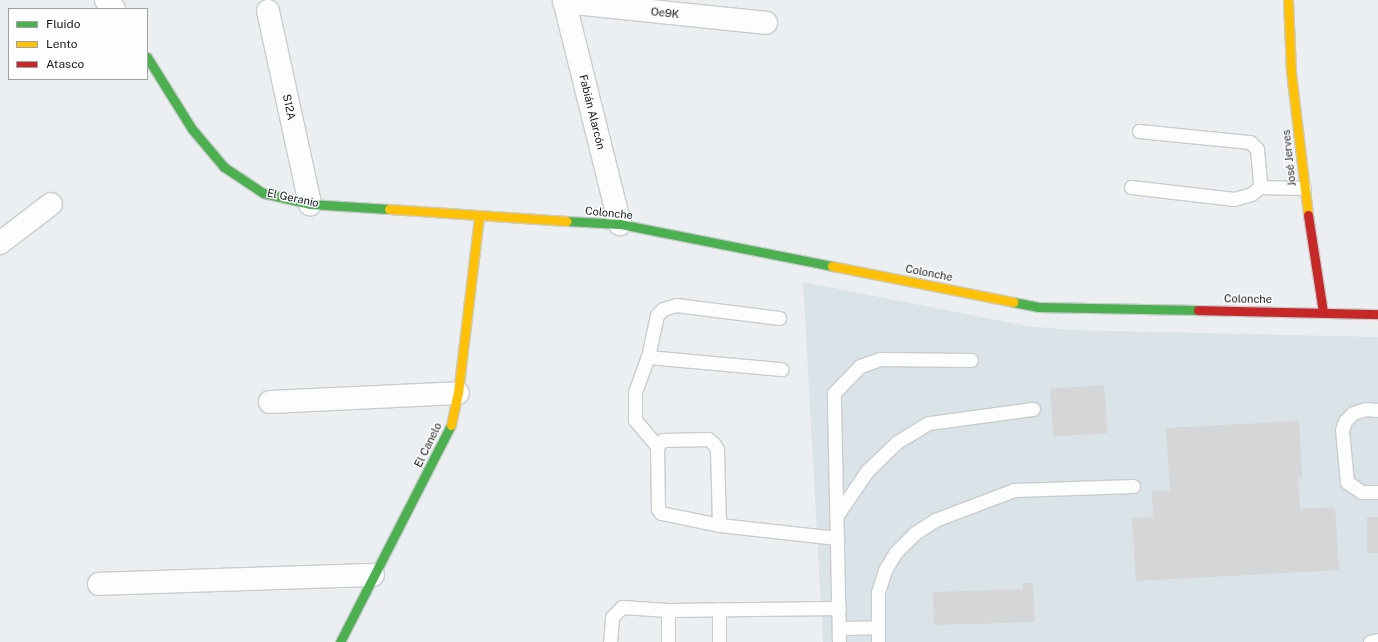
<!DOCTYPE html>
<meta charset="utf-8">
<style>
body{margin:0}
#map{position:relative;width:1378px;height:642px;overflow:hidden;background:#eceff2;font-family:"Public Sans",sans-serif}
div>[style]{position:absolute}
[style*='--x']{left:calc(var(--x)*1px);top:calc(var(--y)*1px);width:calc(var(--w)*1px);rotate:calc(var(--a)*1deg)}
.built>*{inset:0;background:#dae3e7}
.building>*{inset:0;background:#d4d6d8;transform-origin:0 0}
.roads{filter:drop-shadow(1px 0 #c9ccce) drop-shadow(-1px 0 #c9ccce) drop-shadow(0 1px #c9ccce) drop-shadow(0 -1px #c9ccce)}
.lane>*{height:13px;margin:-6.5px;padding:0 6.5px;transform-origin:6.5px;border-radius:6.5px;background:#fcfdfd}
.street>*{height:22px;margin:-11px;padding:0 11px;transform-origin:11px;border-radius:11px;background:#fcfdfd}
.fast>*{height:9px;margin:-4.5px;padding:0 4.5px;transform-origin:4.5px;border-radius:4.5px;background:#4caf50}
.slow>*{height:9px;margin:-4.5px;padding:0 4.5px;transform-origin:4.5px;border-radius:4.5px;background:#ffc107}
.jam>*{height:9px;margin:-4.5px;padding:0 4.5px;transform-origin:4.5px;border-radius:4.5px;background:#c62828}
span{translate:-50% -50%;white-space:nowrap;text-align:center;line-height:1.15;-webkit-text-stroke:3px #fbfdfe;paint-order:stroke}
.street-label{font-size:11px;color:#17191a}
.legend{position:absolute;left:8px;top:8px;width:140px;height:72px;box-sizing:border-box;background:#fbfdfe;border:1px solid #a0a2a3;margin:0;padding:5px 7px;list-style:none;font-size:12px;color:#17191a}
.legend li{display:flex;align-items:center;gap:8px;height:20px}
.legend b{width:20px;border:1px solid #a0a2a3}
</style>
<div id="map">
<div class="built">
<i style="clip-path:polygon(803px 282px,1027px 326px,1070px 330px,1378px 337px,1378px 642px,823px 642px)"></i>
</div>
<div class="building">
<i style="left:1104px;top:385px;width:48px;height:54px;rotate:86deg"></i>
<i style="clip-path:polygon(1299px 421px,1302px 477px,1298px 477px,1300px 509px,1335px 507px,1339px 570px,1136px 581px,1132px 518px,1153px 517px,1152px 491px,1170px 490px,1166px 428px)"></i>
<i style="left:1367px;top:517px;width:11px;height:36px"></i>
<i style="clip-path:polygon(1023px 583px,1033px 583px,1035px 622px,934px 625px,933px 592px,1023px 589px)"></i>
</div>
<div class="roads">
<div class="lane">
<i style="--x:1139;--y:131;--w:112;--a:5.7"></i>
<i style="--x:1250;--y:142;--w:10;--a:45"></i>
<i style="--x:1257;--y:149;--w:38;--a:85"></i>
<i style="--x:1260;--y:187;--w:44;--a:1.3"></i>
<i style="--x:1131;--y:187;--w:104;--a:6.6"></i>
<i style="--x:1234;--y:199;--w:18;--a:-16"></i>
<i style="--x:1251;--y:194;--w:11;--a:-38"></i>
<i style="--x:648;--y:357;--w:43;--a:-77.9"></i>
<i style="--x:657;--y:315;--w:8;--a:-45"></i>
<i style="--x:663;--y:309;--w:14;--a:-17"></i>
<i style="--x:676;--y:305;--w:104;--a:7.2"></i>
<i style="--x:1378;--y:410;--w:12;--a:-175"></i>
<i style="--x:1366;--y:409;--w:14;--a:163"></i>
<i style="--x:1353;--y:413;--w:11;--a:135"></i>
<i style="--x:1345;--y:421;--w:9;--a:108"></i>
<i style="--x:1342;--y:430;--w:52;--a:84.5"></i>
<i style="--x:1347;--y:482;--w:18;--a:34"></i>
<i style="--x:1362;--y:492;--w:16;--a:0"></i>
<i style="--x:657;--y:446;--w:34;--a:-130"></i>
<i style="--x:635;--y:420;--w:28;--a:-90"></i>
<i style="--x:635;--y:392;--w:37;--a:-70"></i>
<i style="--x:648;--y:357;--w:134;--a:5.2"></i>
<i style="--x:837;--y:515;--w:53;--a:-55.7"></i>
<i style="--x:867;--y:471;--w:42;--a:-44"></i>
<i style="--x:897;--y:442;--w:37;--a:-31"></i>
<i style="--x:929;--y:423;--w:105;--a:-7.7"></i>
<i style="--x:719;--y:525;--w:76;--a:-91.5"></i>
<i style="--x:717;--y:449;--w:7;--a:-124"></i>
<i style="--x:713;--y:443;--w:6;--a:-141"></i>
<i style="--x:708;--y:439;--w:45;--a:178.7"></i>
<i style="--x:663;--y:440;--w:8;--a:135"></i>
<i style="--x:657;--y:446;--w:63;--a:89.1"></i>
<i style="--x:658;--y:509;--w:5;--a:53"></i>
<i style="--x:661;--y:513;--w:59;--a:11.7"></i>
<i style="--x:719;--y:525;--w:119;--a:6.3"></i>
<i style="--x:719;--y:609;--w:33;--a:90"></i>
<i style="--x:839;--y:628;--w:39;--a:-1"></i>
<i style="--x:610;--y:642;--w:25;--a:-85"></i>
<i style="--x:612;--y:617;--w:14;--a:-45"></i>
<i style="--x:622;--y:607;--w:46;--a:3.7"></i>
<i style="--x:668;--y:610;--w:171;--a:-0.7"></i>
<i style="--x:668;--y:642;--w:32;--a:-90"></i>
<i style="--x:839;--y:642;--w:249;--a:-91.2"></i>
<i style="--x:834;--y:393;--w:37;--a:-46"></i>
<i style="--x:860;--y:366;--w:21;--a:-19"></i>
<i style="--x:880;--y:359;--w:91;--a:0.6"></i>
<i style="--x:878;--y:642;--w:50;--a:-90"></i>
<i style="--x:878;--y:592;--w:23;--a:-72"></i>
<i style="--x:885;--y:570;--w:21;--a:-59"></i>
<i style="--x:896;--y:552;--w:27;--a:-45"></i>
<i style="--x:915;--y:533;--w:24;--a:-33"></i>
<i style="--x:935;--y:520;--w:85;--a:-20.8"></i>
<i style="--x:1014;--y:490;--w:119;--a:-1.9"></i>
<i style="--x:1370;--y:642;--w:8;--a:-14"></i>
</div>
<div class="street">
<i style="--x:106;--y:0;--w:12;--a:48"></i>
<i style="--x:564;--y:0;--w:231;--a:76"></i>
<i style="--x:564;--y:2;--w:203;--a:5.9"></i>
<i style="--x:268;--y:11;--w:198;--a:77.7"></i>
<i style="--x:0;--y:243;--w:64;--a:-37.4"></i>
<i style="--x:270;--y:402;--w:188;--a:-2.7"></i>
<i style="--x:99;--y:584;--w:274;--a:-1.9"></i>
</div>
<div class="fast">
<i style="--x:147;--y:57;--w:85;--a:58"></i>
<i style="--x:192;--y:129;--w:50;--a:49.9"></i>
<i style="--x:224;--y:167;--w:47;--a:33.7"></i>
<i style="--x:263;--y:193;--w:48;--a:13.2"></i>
<i style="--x:310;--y:204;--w:79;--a:3.6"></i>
<i style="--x:567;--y:221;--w:53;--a:3.2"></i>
<i style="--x:620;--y:224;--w:216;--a:11.2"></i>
<i style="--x:1013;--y:302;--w:25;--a:11"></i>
<i style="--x:1038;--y:307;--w:160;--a:1.1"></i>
<i style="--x:340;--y:642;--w:244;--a:-62.9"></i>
</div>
<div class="slow">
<i style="--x:1288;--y:0;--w:72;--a:87.6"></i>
<i style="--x:1291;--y:72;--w:144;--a:83.2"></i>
<i style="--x:389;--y:209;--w:178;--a:3.9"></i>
<i style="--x:832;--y:266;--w:185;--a:11.2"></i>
<i style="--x:451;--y:425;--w:33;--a:-78"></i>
<i style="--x:458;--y:393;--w:178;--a:-83.2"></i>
</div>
<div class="jam">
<i style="--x:1308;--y:215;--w:98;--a:81.2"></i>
<i style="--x:1198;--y:310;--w:180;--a:1.3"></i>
</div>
</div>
<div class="street-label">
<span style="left:665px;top:13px;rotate:6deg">Oe9K</span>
<span style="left:289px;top:107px;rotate:78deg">S12A</span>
<span style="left:592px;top:112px;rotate:76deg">Fabián Alarcón</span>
<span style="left:1289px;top:158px;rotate:-96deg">José Jerves</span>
<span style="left:293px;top:198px;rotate:12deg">El Geranio</span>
<span style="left:609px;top:213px;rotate:6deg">Colonche</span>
<span style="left:929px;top:273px;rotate:11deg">Colonche</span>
<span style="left:1248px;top:299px;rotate:1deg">Colonche</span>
<span style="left:428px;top:445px;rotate:-64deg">El Canelo</span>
</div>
<ul class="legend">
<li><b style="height:5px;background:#4caf50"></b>Fluido</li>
<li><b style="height:5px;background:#ffc107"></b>Lento</li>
<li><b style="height:5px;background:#c62828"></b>Atasco</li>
</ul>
</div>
